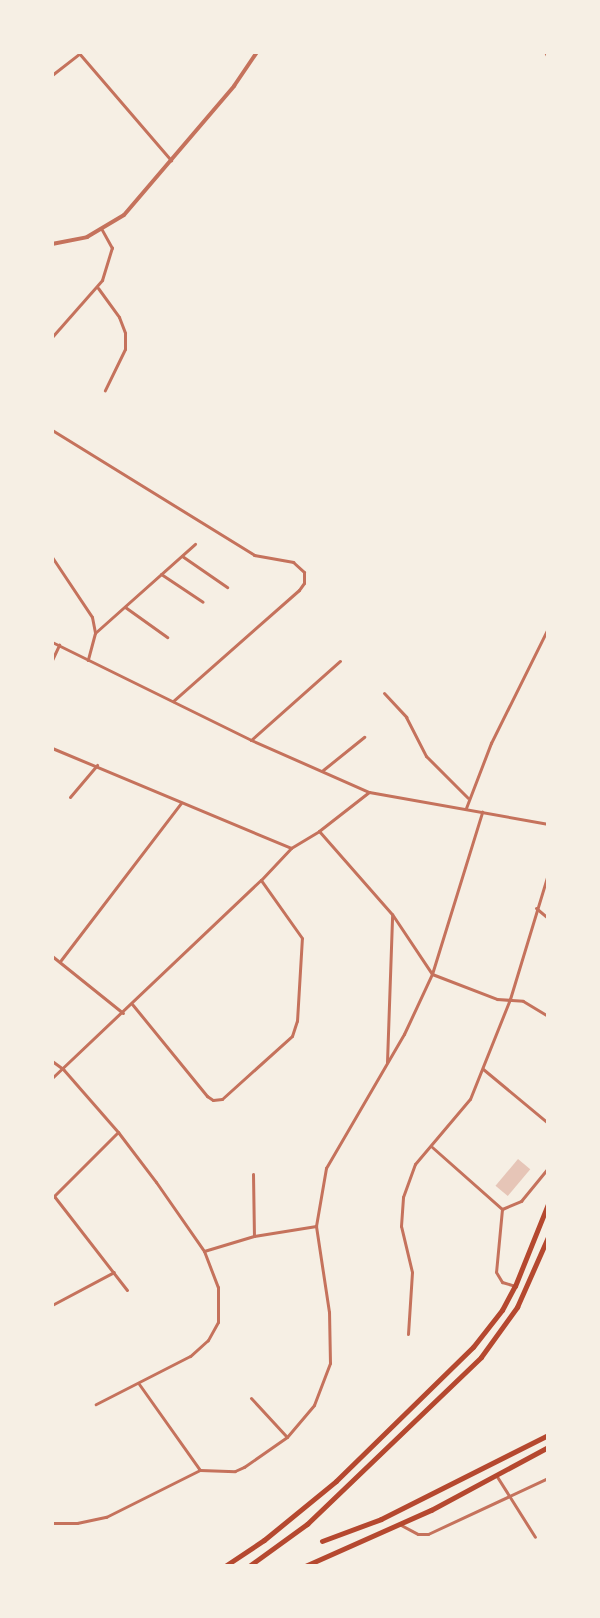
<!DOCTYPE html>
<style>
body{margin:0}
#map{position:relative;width:600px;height:1618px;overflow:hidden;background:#f6efe4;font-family:"Golos Text",sans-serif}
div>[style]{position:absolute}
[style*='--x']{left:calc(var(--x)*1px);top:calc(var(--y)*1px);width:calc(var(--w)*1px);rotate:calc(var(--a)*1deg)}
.building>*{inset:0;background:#e6c5b7;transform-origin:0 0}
.minor>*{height:3px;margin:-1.5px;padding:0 1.5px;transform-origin:1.5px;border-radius:1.5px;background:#c5725c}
.tertiary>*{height:4px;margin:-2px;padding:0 2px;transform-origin:2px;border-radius:2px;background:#c5725c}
.primary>*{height:5px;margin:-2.5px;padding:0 2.5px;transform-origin:2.5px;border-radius:2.5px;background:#b5482f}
.trunk>*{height:5px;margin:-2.5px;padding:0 2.5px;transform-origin:2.5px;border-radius:2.5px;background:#b5482f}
span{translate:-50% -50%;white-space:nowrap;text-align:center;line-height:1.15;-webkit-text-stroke:4.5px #f6efe4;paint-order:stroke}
.frame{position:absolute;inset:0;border:54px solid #f6efe4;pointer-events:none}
</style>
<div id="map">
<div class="building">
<i style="left:518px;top:1159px;width:16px;height:35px;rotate:40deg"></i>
</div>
<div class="minor">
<i style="--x:78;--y:52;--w:143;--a:49.3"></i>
<i style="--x:52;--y:75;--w:34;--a:-38"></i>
<i style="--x:98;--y:288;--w:36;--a:54"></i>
<i style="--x:119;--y:317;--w:17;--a:69"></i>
<i style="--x:125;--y:333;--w:16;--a:90"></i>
<i style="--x:125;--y:349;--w:46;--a:116"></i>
<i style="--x:52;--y:337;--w:76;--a:-48.7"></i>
<i style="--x:102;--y:280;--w:34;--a:-73"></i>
<i style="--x:112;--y:248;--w:21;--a:-119"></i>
<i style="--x:52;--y:430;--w:238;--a:31.7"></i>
<i style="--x:254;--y:555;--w:40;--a:10"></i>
<i style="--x:293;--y:562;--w:15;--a:42"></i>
<i style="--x:304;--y:572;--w:11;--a:90"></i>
<i style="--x:304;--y:583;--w:9;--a:126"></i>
<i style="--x:299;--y:590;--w:168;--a:138.6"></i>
<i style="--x:182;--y:556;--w:55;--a:34.6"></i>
<i style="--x:52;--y:557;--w:72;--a:56.3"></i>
<i style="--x:92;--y:617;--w:16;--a:79"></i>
<i style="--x:95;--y:633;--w:28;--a:105"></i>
<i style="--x:161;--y:574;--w:50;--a:33.7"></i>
<i style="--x:125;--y:607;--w:52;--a:35.5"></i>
<i style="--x:95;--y:633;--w:134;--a:-41.7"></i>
<i style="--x:52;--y:642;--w:222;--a:26.2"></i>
<i style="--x:251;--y:740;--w:129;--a:23.8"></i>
<i style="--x:369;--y:792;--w:182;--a:10.1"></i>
<i style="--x:52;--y:660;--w:17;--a:-65"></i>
<i style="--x:384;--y:693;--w:33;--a:47"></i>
<i style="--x:406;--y:717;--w:44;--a:62.9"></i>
<i style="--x:426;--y:756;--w:59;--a:45"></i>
<i style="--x:251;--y:740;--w:119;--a:-41.6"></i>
<i style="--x:52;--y:748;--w:259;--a:22.7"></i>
<i style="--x:323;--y:770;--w:53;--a:-38.8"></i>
<i style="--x:70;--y:797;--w:42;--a:-49.8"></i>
<i style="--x:466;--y:808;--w:70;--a:-69"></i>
<i style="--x:491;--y:743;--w:128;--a:-63.6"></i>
<i style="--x:319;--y:831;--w:111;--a:48.7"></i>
<i style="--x:392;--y:914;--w:72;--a:56.3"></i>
<i style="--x:432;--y:974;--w:70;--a:21"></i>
<i style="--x:497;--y:999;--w:26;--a:4"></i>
<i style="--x:523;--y:1001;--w:29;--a:31"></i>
<i style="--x:536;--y:908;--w:16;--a:40"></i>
<i style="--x:52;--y:956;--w:91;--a:38.8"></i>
<i style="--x:61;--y:960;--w:198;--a:-52.6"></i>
<i style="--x:132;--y:1004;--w:119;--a:50.8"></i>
<i style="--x:207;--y:1096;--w:7;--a:34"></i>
<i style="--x:213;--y:1100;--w:9;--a:-6"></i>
<i style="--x:222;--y:1099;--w:94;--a:-42"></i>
<i style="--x:292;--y:1036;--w:16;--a:-72"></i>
<i style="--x:297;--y:1021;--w:83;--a:-86.6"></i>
<i style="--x:302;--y:938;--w:71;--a:-125.3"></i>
<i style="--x:52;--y:1061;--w:14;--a:36"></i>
<i style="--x:63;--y:1069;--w:84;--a:48.9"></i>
<i style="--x:118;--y:1132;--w:63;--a:52.8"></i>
<i style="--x:156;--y:1182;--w:84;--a:55.2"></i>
<i style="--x:204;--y:1251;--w:39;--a:69"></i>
<i style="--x:218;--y:1287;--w:35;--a:90"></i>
<i style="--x:218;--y:1322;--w:21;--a:119"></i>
<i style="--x:208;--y:1340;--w:24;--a:138"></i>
<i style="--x:190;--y:1356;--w:106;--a:152.9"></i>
<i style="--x:387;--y:1062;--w:146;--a:-88"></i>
<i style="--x:483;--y:1069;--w:85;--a:39.7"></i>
<i style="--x:52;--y:1078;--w:288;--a:-43.5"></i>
<i style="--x:261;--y:880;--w:44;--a:-46.8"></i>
<i style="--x:291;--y:848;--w:33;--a:-31"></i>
<i style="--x:319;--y:831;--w:63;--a:-38"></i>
<i style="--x:432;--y:1147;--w:94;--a:41.5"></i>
<i style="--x:502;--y:1209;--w:63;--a:95.4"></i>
<i style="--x:496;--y:1272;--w:12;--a:59"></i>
<i style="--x:502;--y:1282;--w:14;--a:17"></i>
<i style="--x:253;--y:1174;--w:62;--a:89.1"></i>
<i style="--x:54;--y:1196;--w:119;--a:52.2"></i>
<i style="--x:52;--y:1198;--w:93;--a:-45"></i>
<i style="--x:502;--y:1209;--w:21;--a:-23"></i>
<i style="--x:521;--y:1201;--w:43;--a:-50.7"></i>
<i style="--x:204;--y:1251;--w:52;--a:-16.7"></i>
<i style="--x:254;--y:1236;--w:63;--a:-9.2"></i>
<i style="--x:52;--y:1305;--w:70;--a:-28"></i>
<i style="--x:408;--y:1334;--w:62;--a:-86.3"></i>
<i style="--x:412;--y:1272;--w:47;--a:-103.4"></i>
<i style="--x:401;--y:1226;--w:29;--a:-86"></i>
<i style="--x:403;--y:1197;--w:35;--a:-70"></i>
<i style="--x:415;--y:1164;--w:85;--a:-49.8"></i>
<i style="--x:470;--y:1099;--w:108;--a:-68.2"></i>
<i style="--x:510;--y:999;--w:131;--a:-73.1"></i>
<i style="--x:139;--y:1384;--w:105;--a:54.7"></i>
<i style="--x:251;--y:1398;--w:53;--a:47.3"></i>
<i style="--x:496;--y:1475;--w:73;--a:57.8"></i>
<i style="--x:52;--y:1523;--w:25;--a:0"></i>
<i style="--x:77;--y:1523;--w:30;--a:-12"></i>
<i style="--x:106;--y:1517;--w:105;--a:-26.6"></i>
<i style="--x:200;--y:1470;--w:35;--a:2"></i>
<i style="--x:235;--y:1471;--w:10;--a:-24"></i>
<i style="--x:244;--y:1467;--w:52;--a:-34.9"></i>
<i style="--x:287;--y:1437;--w:42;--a:-49.8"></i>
<i style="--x:314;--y:1405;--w:45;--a:-69.1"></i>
<i style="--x:330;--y:1363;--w:51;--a:-91.1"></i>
<i style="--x:329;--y:1312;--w:87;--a:-98.6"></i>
<i style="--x:316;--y:1226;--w:59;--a:-80.2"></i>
<i style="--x:326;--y:1168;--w:155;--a:-59.8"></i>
<i style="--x:404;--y:1034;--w:66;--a:-65"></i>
<i style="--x:432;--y:974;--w:170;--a:-72.8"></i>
<i style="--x:399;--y:1524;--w:21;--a:28"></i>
<i style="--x:418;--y:1534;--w:10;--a:0"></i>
<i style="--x:428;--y:1534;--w:132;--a:-25"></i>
</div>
<div class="tertiary">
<i style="--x:546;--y:52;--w:4;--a:63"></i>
<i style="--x:52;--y:244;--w:36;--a:-11"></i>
<i style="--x:87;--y:237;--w:43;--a:-30.7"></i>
<i style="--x:124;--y:215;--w:170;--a:-49.5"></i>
<i style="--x:234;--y:86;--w:41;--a:-55.9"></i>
</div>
<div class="primary">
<i style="--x:322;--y:1541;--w:63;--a:-20.4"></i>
<i style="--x:381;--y:1519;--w:187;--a:-26.7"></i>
<i style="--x:305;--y:1566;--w:138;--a:-24"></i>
<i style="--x:431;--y:1510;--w:133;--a:-28.3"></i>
</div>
<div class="trunk">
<i style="--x:225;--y:1566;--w:47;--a:-33.7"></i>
<i style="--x:264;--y:1540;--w:93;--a:-39.3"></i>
<i style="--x:336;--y:1481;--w:192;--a:-44.4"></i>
<i style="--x:473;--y:1347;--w:47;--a:-51.9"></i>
<i style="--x:502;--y:1310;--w:27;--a:-62"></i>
<i style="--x:515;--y:1286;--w:88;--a:-68.1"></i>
<i style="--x:249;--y:1566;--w:72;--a:-35.9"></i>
<i style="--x:307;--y:1524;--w:241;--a:-43.8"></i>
<i style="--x:481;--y:1357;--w:62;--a:-54.2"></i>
<i style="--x:517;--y:1307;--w:77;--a:-66.1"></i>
</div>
<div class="frame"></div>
</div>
